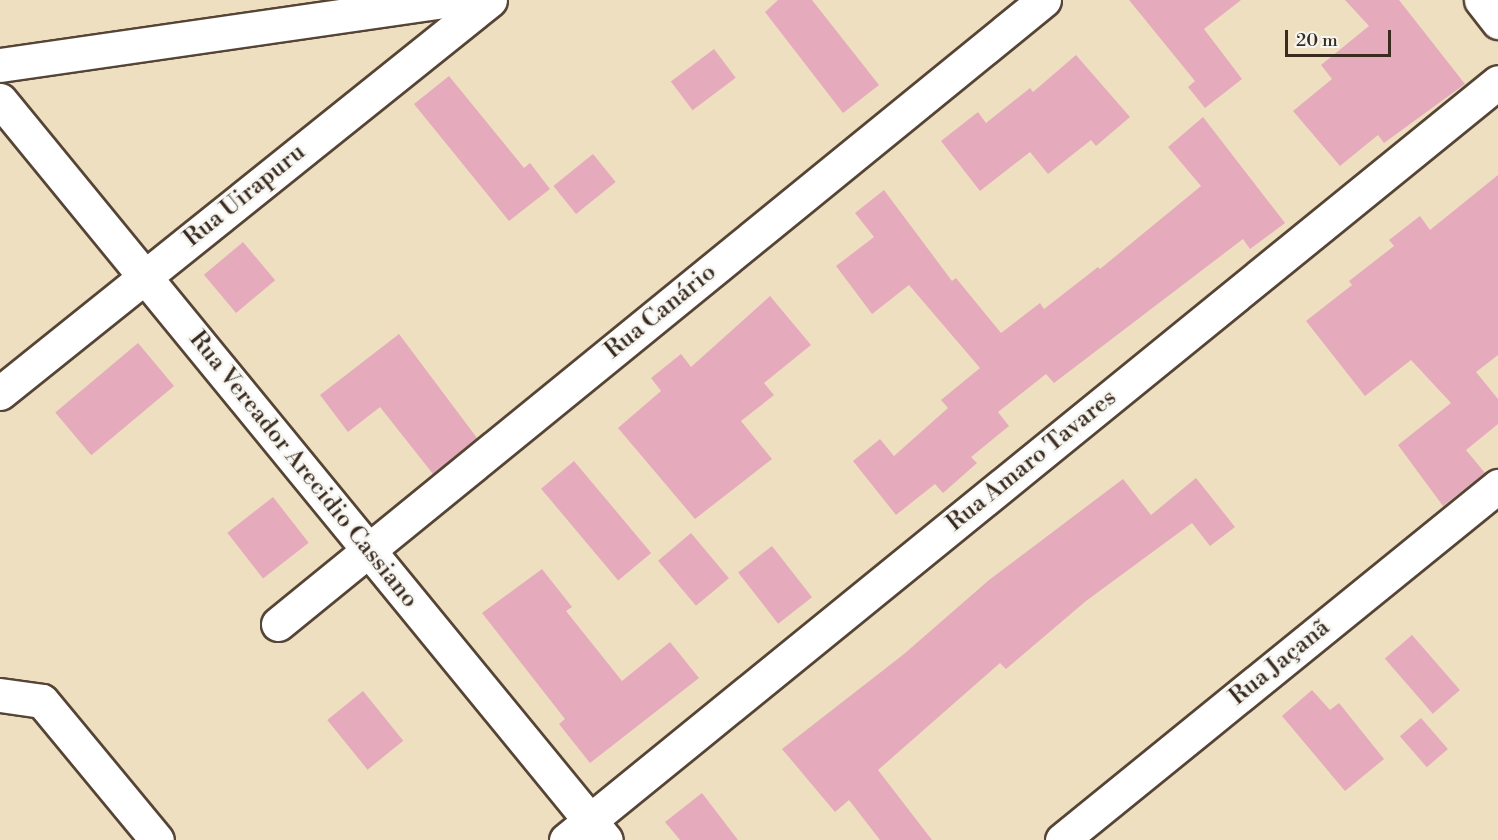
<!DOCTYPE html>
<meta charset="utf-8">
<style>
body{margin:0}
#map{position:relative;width:1498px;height:840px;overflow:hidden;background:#eedfc0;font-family:"Libre Bodoni",serif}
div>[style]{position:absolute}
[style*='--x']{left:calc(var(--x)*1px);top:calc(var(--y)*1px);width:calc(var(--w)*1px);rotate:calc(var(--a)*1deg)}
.building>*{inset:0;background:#e5abbd;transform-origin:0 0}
.roads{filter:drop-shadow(2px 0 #564536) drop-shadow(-2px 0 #564536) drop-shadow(0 2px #564536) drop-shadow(0 -2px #564536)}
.minor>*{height:33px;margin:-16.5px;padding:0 16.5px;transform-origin:16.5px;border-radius:16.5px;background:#fff}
span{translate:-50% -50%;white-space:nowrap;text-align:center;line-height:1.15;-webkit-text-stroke:5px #f6f6f2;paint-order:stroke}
.street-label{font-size:24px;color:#3b2a1e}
.scale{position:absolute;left:1285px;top:30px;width:106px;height:27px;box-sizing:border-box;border:3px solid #3b2a1e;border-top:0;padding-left:8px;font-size:18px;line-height:21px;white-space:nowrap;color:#3b2a1e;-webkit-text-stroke:4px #f6f6f2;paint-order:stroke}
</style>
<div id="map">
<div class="building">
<i style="clip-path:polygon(778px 0,812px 0,879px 85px,843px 113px,765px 12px)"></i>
<i style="clip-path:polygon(1129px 0,1241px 0,1204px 29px,1242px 79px,1205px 108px,1188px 87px,1195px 81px)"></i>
<i style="clip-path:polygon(1345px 0,1399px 0,1465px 84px,1384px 143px,1378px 135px,1340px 166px,1293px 111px,1332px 79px,1321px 65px,1369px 26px)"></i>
<i style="left:714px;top:49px;width:36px;height:54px;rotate:53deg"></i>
<i style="clip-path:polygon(1076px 55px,1130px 117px,1096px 146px,1091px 140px,1048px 174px,1030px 152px,980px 191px,941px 141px,978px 112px,986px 123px,1030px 88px,1033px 92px)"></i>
<i style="clip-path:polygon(449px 76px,524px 168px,530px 163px,550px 189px,509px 221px,414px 104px)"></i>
<i style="clip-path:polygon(1203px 117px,1285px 223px,1250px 249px,1243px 239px,1054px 383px,1046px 374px,998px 412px,1009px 426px,971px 457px,977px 463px,943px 493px,935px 484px,896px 515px,853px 461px,880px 439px,894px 456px,948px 408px,941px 400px,980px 368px,909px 285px,872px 314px,836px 266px,874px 237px,855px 213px,884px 190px,952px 281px,956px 278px,1001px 333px,1040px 303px,1044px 309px,1098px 267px,1100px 269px,1201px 186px,1168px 147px)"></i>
<i style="left:593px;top:154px;width:36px;height:51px;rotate:51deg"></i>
<i style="clip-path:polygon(1498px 175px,1498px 355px,1476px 372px,1498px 399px,1498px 424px,1466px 450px,1485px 473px,1443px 506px,1398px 445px,1451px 403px,1411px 360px,1365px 396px,1306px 321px,1352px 285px,1349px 281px,1394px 246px,1389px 240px,1420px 216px,1430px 230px)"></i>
<i style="left:243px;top:242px;width:50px;height:51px;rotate:50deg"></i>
<i style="clip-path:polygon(770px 296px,811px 345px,764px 383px,774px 395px,741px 421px,772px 459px,695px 519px,618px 428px,661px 391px,651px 378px,681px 354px,691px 367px)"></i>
<i style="clip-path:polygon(399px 334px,477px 438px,433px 474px,380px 407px,348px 432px,320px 395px)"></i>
<i style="left:138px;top:343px;width:56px;height:108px;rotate:50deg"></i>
<i style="left:574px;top:461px;width:120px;height:43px;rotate:50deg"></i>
<i style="clip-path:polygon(1196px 478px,1235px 527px,1210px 546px,1192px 523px,1086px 601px,1006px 669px,1000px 663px,878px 770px,932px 840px,880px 840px,849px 800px,835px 812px,782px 749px,904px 654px,989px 580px,1123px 479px,1151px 515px)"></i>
<i style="left:273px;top:497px;width:58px;height:58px;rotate:52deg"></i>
<i style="left:691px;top:533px;width:59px;height:43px;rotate:50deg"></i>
<i style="left:772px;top:546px;width:65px;height:43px;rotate:52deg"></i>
<i style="clip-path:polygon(542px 569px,572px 607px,566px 611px,622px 681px,670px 642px,699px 678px,590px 763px,559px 724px,565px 719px,482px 613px)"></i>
<i style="left:1412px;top:635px;width:73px;height:36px;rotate:49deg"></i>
<i style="clip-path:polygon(1312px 690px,1330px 710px,1339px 703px,1384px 759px,1345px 791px,1282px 716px)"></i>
<i style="left:363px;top:691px;width:64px;height:46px;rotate:51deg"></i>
<i style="left:1421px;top:718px;width:41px;height:28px;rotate:49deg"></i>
<i style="clip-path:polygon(702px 793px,738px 840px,680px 840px,665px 822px)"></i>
</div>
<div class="roads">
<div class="minor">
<i style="--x:1481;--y:0;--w:28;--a:52"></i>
<i style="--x:0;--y:65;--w:455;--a:-8.2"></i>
<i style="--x:0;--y:100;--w:956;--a:50.69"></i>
<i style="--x:0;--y:393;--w:628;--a:-38.73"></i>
<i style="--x:278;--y:624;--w:988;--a:-39.17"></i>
<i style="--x:0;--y:695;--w:42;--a:8.1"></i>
<i style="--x:42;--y:701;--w:180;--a:50.4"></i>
<i style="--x:566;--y:840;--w:1201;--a:-39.12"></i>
<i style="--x:1062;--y:840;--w:562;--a:-39.07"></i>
</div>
</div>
<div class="street-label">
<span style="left:245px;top:196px;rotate:-39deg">Rua Uirapuru</span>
<span style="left:661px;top:312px;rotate:-39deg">Rua Canário</span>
<span style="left:1032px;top:461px;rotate:-39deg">Rua Amaro Tavares</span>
<span style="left:303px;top:470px;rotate:51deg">Rua Vereador Arecidio Cassiano</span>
<span style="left:1280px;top:663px;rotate:-39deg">Rua Jaçanã</span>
</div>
<div class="scale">20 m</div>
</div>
